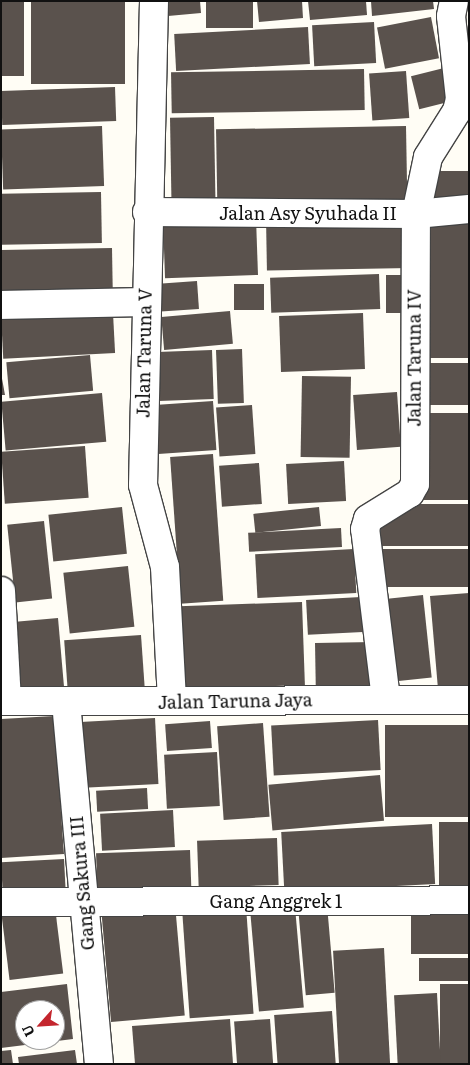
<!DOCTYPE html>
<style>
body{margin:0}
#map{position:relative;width:470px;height:1065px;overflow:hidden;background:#fffdf5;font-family:Literata,serif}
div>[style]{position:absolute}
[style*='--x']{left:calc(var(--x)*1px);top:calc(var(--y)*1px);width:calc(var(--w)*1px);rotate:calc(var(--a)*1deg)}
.building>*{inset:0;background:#5a524d;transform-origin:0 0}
.roads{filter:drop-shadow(1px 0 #444) drop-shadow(-1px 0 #444) drop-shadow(0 1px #444) drop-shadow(0 -1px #444)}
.minor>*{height:28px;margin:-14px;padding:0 14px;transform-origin:14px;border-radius:14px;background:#fff}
span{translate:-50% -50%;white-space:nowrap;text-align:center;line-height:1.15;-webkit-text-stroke:5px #fff;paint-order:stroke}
.street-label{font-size:18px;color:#111}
.frame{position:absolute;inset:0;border:2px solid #111;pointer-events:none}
.north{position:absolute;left:15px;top:1000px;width:50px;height:50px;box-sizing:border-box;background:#fff;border:1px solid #a0a0a0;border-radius:50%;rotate:244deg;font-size:14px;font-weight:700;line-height:20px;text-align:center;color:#111}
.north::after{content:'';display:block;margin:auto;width:18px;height:22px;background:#c4262e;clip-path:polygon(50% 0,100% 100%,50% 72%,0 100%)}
</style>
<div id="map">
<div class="building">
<i style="left:1px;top:1px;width:23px;height:75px"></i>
<i style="left:31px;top:1px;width:94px;height:83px"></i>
<i style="clip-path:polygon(167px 1px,200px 1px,201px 13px,168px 16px)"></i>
<i style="left:206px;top:1px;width:47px;height:27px"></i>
<i style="clip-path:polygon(257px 1px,302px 1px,303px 18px,259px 22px)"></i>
<i style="clip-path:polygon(308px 1px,366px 1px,367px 15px,310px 20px)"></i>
<i style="clip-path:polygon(371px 1px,433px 1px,434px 9px,372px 16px)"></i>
<i style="left:431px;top:17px;width:42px;height:55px;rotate:79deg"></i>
<i style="left:374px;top:22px;width:41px;height:62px;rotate:87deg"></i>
<i style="left:308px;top:27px;width:37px;height:134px;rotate:87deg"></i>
<i style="left:444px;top:68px;width:34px;height:34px;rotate:76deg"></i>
<i style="left:364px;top:69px;width:41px;height:193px;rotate:89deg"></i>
<i style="left:406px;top:71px;width:47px;height:37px;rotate:86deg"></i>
<i style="left:115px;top:87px;width:34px;height:114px;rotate:88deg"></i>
<i style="left:214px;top:117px;width:85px;height:44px;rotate:89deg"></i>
<i style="left:102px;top:126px;width:60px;height:101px;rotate:88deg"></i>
<i style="left:406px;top:126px;width:78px;height:190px;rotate:89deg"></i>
<i style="left:469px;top:171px;width:29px;height:41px;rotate:90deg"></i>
<i style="left:101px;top:192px;width:51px;height:100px;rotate:89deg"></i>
<i style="left:409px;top:216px;width:52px;height:143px;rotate:89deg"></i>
<i style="left:256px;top:218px;width:57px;height:93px;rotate:88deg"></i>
<i style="left:469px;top:218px;width:140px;height:45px;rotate:90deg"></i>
<i style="left:112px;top:248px;width:51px;height:111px;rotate:89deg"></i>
<i style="left:379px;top:274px;width:35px;height:109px;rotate:88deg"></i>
<i style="left:386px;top:275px;width:21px;height:38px"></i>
<i style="left:197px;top:281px;width:28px;height:42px;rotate:86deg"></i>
<i style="left:234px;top:284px;width:30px;height:26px"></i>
<i style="left:230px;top:311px;width:33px;height:69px;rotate:85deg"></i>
<i style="left:113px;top:313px;width:40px;height:112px;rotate:87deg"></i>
<i style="left:363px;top:313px;width:56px;height:84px;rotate:88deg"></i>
<i style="left:242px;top:349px;width:54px;height:26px;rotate:88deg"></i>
<i style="left:212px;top:350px;width:49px;height:62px;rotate:88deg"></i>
<i style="left:90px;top:355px;width:36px;height:84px;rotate:85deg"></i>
<i style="left:469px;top:363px;width:42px;height:52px;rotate:90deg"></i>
<i style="clip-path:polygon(1px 373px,5px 395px,1px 395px)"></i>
<i style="left:302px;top:376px;width:49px;height:81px;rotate:1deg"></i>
<i style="left:397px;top:392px;width:55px;height:44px;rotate:86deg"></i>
<i style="left:102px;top:393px;width:49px;height:101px;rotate:85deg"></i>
<i style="left:213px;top:401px;width:49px;height:62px;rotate:86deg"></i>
<i style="left:252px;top:405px;width:49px;height:36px;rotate:86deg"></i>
<i style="left:469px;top:413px;width:87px;height:47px;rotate:90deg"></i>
<i style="left:85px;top:446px;width:52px;height:84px;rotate:86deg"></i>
<i style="left:213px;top:454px;width:147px;height:43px;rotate:86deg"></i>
<i style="left:344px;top:461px;width:40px;height:58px;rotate:87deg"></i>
<i style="left:259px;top:463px;width:41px;height:40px;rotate:86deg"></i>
<i style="left:469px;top:504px;width:42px;height:88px;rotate:90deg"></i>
<i style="left:122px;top:507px;width:47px;height:74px;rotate:84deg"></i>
<i style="left:319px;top:507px;width:19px;height:66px;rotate:84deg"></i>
<i style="left:44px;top:521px;width:78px;height:37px;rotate:84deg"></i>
<i style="left:341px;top:528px;width:19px;height:93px;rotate:87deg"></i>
<i style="left:354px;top:549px;width:44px;height:99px;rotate:87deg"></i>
<i style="left:469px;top:549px;width:38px;height:88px;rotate:90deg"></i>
<i style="left:128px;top:566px;width:61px;height:65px;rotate:84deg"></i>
<i style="clip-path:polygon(469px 593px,469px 686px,438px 689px,430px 596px)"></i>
<i style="left:423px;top:595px;width:83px;height:38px;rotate:84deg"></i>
<i style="left:361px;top:597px;width:35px;height:55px;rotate:87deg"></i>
<i style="left:302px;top:602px;width:83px;height:123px;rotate:88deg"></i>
<i style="left:58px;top:618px;width:74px;height:48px;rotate:85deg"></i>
<i style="left:141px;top:635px;width:54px;height:77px;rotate:86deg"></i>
<i style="left:374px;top:642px;width:48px;height:59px;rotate:89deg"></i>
<i style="clip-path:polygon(54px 716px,64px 854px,1px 858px,1px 719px)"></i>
<i style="left:155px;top:718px;width:66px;height:75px;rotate:87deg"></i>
<i style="left:378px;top:720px;width:50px;height:107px;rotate:87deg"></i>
<i style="left:210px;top:721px;width:27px;height:45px;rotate:86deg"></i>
<i style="left:263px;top:723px;width:94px;height:46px;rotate:86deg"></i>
<i style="left:469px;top:725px;width:92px;height:84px;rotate:90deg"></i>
<i style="left:217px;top:752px;width:54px;height:53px;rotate:87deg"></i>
<i style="left:380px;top:775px;width:46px;height:112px;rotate:85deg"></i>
<i style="left:147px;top:788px;width:21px;height:51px;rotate:87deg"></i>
<i style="left:173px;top:810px;width:37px;height:73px;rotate:87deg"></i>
<i style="left:439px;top:822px;width:30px;height:70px"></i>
<i style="left:432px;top:824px;width:60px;height:151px;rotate:87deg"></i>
<i style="left:277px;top:838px;width:47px;height:80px;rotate:88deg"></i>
<i style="left:190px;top:850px;width:37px;height:94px;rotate:88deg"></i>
<i style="left:64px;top:859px;width:35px;height:63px;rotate:87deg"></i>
<i style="left:469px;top:903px;width:51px;height:58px;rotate:90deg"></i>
<i style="left:175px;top:904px;width:112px;height:74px;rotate:85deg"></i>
<i style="left:327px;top:905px;width:88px;height:29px;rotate:85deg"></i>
<i style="left:246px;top:906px;width:108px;height:64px;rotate:86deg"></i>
<i style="left:55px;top:907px;width:67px;height:54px;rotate:83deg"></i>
<i style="left:295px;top:907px;width:101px;height:45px;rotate:85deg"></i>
<i style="left:384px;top:948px;width:116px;height:51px;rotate:87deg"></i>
<i style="left:469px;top:958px;width:23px;height:50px;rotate:90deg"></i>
<i style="clip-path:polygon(evenodd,67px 984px,73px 1039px,1px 1048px,1px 992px,67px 984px,25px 1010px,55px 1010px,55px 1040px,25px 1040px,25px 1010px)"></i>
<i style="left:469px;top:984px;width:80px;height:29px;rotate:90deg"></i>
<i style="left:437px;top:993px;width:71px;height:43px;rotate:87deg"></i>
<i style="left:332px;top:1011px;width:53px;height:58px;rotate:86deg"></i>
<i style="clip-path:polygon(230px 1019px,233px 1064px,135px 1064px,132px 1026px)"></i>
<i style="left:270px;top:1019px;width:45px;height:36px;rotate:86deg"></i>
<i style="clip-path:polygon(11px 1050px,13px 1064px,1px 1064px,1px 1051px)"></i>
<i style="clip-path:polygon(75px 1050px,77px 1064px,19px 1064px,18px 1057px)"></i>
</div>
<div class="roads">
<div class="minor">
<i style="--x:154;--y:1;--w:484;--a:91.3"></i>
<i style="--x:143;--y:485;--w:85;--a:75"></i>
<i style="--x:165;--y:567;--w:134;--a:87"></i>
<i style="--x:147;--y:212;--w:269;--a:0.4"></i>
<i style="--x:416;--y:214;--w:53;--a:-5.4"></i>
<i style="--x:1;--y:305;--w:143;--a:-1.2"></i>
<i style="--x:1;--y:591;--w:110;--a:86.9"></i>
<i style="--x:386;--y:699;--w:171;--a:-97"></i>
<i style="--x:365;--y:529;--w:10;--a:-73"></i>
<i style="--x:368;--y:519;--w:49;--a:-31.8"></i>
<i style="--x:410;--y:493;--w:10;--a:-61"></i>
<i style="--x:415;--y:484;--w:270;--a:-89.8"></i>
<i style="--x:416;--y:214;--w:58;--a:-78.1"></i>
<i style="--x:428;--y:157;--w:54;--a:-57.8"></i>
<i style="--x:457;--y:111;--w:12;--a:-76"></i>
<i style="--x:460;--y:99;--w:83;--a:-96.2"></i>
<i style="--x:451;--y:16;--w:15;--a:-79"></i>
<i style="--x:1;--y:701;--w:468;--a:-0.1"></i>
<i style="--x:66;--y:702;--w:364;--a:84.8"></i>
<i style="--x:1;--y:902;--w:468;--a:-0.2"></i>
</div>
</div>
<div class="street-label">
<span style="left:308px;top:213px">Jalan Asy Syuhada II</span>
<span style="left:144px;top:353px;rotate:-89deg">Jalan Taruna V</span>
<span style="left:414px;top:358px;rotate:-90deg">Jalan Taruna IV</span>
<span style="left:235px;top:701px;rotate:-1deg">Jalan Taruna Jaya</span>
<span style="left:82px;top:883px;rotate:-95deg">Gang Sakura III</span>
<span style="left:276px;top:901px">Gang Anggrek 1</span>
</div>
<div class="frame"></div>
<div class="north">U</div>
</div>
